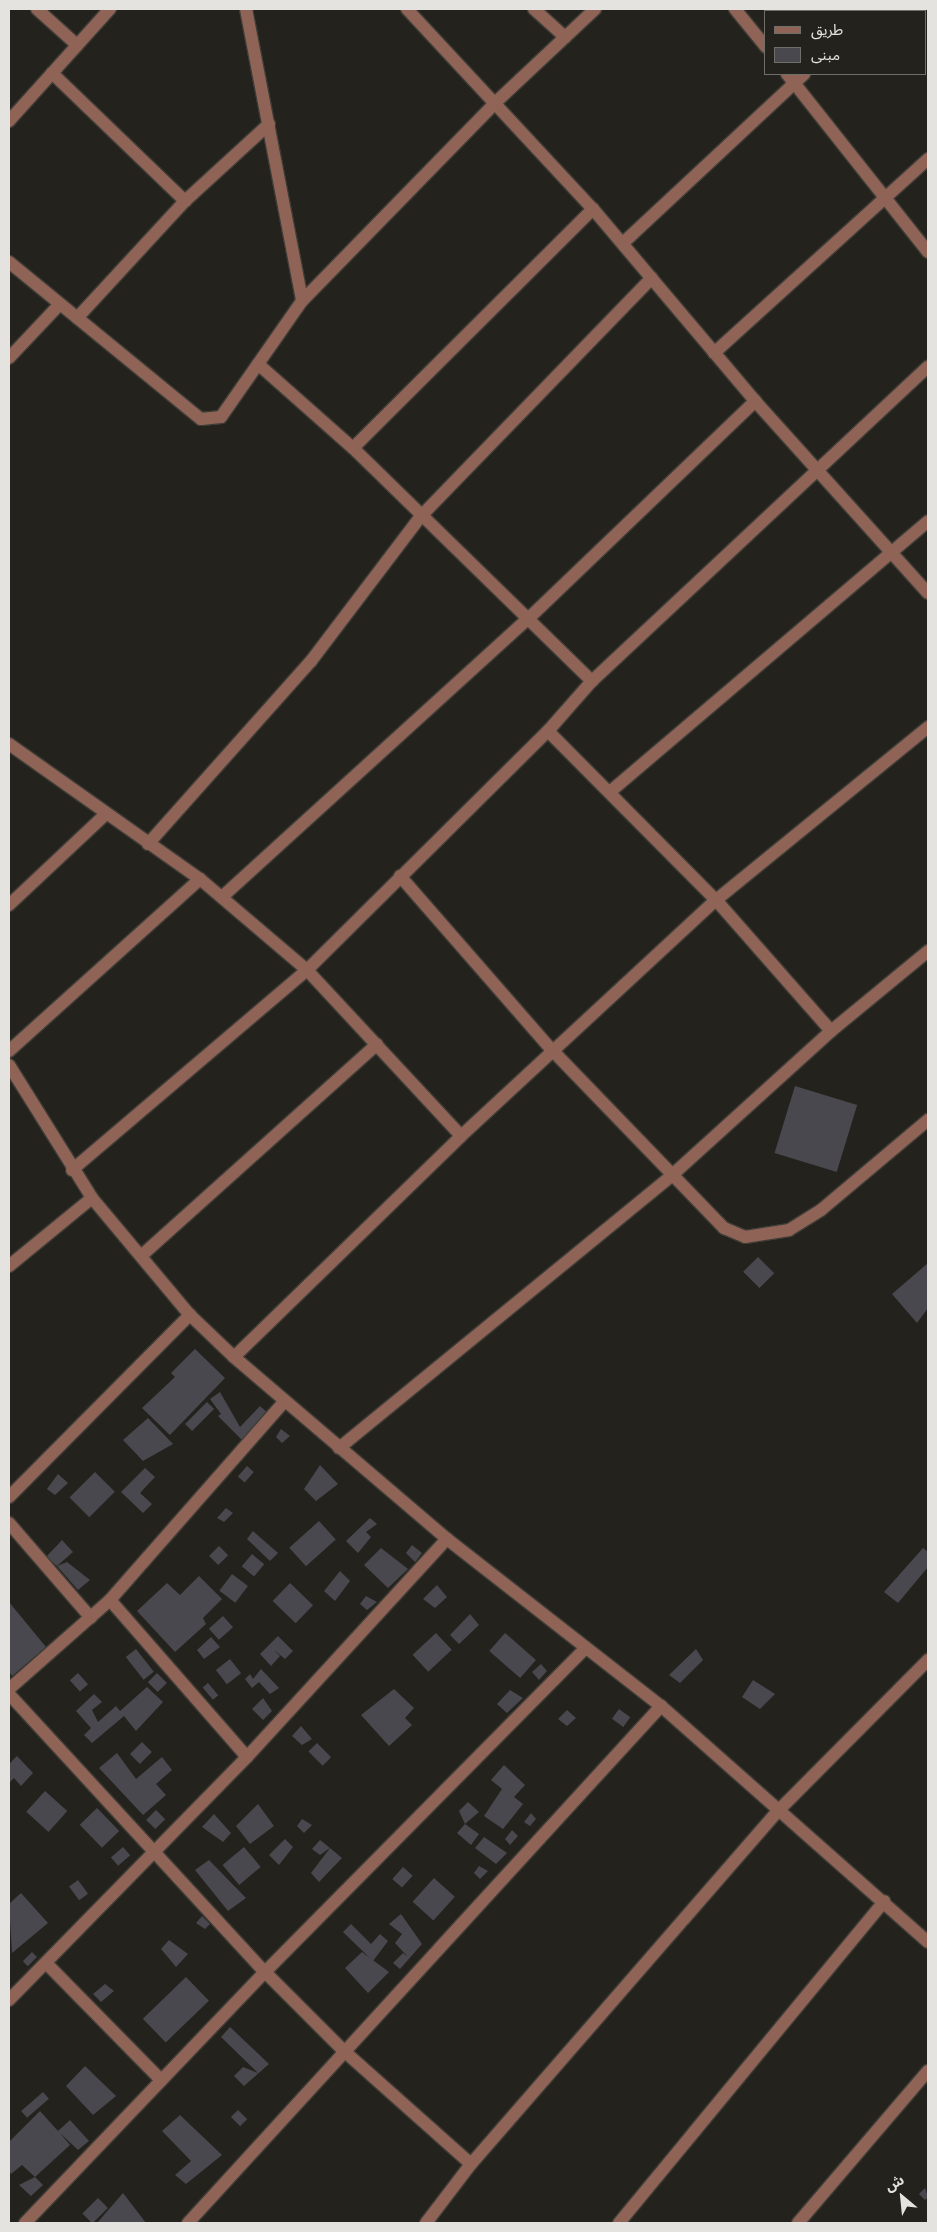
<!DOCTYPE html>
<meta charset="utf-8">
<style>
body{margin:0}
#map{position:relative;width:937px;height:2232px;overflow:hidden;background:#24221d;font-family:Karla,"Noto Sans Arabic",sans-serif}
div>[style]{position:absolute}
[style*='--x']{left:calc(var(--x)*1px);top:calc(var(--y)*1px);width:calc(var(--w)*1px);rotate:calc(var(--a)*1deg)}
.building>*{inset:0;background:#49484e;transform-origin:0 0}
.roads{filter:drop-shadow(1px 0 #3f3d38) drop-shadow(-1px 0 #3f3d38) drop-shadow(0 1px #3f3d38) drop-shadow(0 -1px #3f3d38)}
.minor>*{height:12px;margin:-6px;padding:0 6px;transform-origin:6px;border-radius:6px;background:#8f6456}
span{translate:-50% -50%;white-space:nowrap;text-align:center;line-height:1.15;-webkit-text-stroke:4px #24221d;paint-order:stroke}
.frame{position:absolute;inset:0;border:10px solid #e4e3df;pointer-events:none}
.legend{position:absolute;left:764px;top:10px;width:162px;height:65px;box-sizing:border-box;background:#24221d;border:1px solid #716f6b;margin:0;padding:6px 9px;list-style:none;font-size:15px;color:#e4e3df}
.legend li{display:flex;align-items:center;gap:10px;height:25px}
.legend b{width:25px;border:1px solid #716f6b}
.north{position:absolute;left:877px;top:2172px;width:50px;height:50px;-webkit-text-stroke:4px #24221d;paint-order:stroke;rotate:332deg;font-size:14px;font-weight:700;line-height:20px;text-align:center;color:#e4e3df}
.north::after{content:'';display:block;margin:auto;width:18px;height:22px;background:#e4e3df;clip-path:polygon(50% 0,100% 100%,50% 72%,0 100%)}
</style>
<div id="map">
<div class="building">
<i style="left:795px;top:1086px;width:65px;height:70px;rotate:17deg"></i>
<i style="left:758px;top:1257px;width:23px;height:21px;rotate:45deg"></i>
<i style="clip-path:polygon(928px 1263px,928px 1308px,917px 1323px,892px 1294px)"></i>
<i style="clip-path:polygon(195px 1349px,225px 1378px,170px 1435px,142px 1408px,175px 1377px,171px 1373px)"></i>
<i style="clip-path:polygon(220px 1392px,240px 1427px,260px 1406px,269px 1414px,242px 1440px,218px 1416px,221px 1414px,210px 1399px)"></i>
<i style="left:207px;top:1402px;width:10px;height:31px;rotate:45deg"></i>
<i style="clip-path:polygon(148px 1418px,173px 1444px,143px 1461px,123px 1440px)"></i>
<i style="clip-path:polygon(281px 1429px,290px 1436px,282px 1443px,276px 1437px)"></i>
<i style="clip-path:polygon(320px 1465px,338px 1484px,316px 1501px,304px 1489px)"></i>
<i style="left:247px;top:1466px;width:9px;height:14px;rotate:41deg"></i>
<i style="clip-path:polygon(145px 1468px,155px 1477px,140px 1493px,152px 1504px,143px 1513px,121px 1492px)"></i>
<i style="left:95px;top:1472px;width:28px;height:36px;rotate:45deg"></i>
<i style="clip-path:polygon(58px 1474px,68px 1483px,55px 1495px,47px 1489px)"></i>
<i style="clip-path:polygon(226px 1508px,233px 1513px,224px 1522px,217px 1518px)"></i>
<i style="clip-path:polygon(370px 1518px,377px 1524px,366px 1532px,371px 1537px,358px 1553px,346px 1541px)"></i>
<i style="left:319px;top:1521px;width:25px;height:40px;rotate:48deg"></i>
<i style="clip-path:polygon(253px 1531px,278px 1553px,270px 1561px,247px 1539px)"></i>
<i style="clip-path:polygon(62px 1540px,73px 1552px,57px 1566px,46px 1557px)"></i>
<i style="clip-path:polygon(412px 1545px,422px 1553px,415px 1562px,406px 1553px)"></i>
<i style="left:219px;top:1546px;width:13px;height:14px;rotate:45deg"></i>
<i style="clip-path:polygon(381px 1548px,408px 1569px,388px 1588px,364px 1565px)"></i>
<i style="clip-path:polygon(923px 1548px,928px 1552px,928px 1567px,898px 1603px,884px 1592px)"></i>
<i style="left:252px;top:1554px;width:16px;height:16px;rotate:40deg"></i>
<i style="clip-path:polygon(67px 1562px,90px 1580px,78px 1590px,57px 1566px)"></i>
<i style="clip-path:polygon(340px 1571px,350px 1581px,335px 1601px,324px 1591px)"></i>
<i style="left:232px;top:1574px;width:20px;height:21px;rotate:37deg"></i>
<i style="clip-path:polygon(199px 1576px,222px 1599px,203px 1618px,206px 1624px,175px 1652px,137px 1611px,167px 1583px,180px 1595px)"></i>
<i style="left:290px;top:1583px;width:32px;height:25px;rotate:44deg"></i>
<i style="clip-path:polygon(437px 1585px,447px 1597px,435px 1608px,423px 1599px)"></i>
<i style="clip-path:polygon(366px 1596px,377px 1602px,367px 1610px,360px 1604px)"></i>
<i style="clip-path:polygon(9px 1602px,46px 1647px,12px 1676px,9px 1672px)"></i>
<i style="clip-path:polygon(470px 1614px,479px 1625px,459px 1644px,450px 1635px)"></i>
<i style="left:223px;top:1616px;width:15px;height:19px;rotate:48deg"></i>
<i style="left:436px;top:1633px;width:23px;height:32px;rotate:47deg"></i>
<i style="left:505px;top:1633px;width:41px;height:24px;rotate:41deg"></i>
<i style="clip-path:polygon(278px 1636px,293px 1651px,285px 1659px,274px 1650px,280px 1656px,271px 1666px,260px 1654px)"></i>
<i style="clip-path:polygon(211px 1637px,220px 1647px,204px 1659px,197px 1650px)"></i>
<i style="left:136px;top:1649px;width:29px;height:13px;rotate:52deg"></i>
<i style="clip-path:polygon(696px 1649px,703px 1660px,680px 1683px,669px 1675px)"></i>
<i style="left:230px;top:1659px;width:18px;height:18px;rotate:52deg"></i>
<i style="clip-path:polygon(541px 1664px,547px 1671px,539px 1680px,532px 1672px)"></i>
<i style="clip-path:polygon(261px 1669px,279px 1688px,270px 1694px,259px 1682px,252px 1688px,245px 1679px,250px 1674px,253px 1679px)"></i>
<i style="left:78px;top:1673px;width:15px;height:11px;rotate:48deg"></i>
<i style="left:157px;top:1673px;width:14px;height:13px;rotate:45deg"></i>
<i style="clip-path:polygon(753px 1680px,775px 1694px,760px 1709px,742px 1697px)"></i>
<i style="left:208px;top:1683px;width:16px;height:7px;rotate:50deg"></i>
<i style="clip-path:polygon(147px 1687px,163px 1702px,136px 1731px,124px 1716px,92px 1743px,84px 1735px,91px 1728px,76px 1711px,94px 1694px,102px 1702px,92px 1710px,98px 1722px,116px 1706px,120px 1711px)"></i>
<i style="clip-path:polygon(394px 1689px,414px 1708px,405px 1718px,412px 1725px,389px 1746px,361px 1715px)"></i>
<i style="clip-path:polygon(510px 1690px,523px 1698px,507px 1713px,497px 1704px)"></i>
<i style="clip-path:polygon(263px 1698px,272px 1711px,263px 1720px,252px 1709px)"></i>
<i style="left:619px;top:1709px;width:14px;height:12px;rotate:36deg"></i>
<i style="clip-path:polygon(567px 1710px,576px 1718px,567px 1726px,558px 1719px)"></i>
<i style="clip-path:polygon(301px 1726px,312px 1739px,302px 1745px,292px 1736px)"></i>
<i style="left:142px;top:1742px;width:14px;height:17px;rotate:45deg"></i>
<i style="left:317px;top:1743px;width:20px;height:12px;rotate:45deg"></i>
<i style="clip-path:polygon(117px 1753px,136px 1779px,162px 1757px,172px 1770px,156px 1784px,166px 1795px,143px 1815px,99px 1768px)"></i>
<i style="clip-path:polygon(17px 1756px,33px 1773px,21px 1786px,14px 1778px,9px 1783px,9px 1764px)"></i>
<i style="clip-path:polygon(504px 1765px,525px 1785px,514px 1797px,523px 1804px,503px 1829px,484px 1816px,502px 1789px,491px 1780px)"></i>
<i style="left:45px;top:1791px;width:30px;height:28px;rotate:42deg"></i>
<i style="clip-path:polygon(468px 1802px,479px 1812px,465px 1824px,459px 1811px)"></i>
<i style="clip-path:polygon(258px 1804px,274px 1826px,250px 1844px,236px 1826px)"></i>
<i style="left:97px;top:1808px;width:32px;height:24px;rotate:46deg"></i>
<i style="left:156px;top:1810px;width:13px;height:14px;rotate:45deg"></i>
<i style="clip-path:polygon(531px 1813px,536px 1819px,530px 1826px,524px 1822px)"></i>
<i style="clip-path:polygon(214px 1814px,231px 1833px,223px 1842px,202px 1827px)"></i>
<i style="clip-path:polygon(302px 1819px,312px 1825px,304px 1833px,297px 1826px)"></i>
<i style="clip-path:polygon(465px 1824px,479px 1834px,471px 1845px,457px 1833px)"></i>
<i style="clip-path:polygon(512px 1830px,518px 1836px,510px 1845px,505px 1839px)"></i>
<i style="clip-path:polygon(484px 1837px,507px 1853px,496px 1864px,475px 1848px)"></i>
<i style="clip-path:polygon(285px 1839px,293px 1847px,279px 1865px,269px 1855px)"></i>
<i style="clip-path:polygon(320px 1840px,330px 1848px,320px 1855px,312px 1849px)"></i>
<i style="left:123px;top:1847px;width:11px;height:16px;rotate:49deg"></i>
<i style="left:244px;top:1847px;width:26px;height:28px;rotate:50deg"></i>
<i style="clip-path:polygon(330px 1848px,342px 1858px,319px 1882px,311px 1873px)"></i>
<i style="clip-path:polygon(209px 1860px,246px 1898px,228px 1911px,195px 1870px)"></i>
<i style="clip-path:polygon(479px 1866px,488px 1871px,480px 1879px,474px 1873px)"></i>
<i style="left:403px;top:1867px;width:13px;height:16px;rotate:42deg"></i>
<i style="left:434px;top:1878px;width:28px;height:32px;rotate:42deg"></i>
<i style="left:78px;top:1880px;width:17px;height:11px;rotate:54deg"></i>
<i style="clip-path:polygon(21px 1893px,48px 1923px,12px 1953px,9px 1904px)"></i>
<i style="clip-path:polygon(401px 1914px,422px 1944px,400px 1969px,393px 1963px,403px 1953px,408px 1957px,395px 1943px,402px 1934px,389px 1924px)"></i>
<i style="clip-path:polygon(202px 1916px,210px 1924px,205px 1929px,196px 1923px)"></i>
<i style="clip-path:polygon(351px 1924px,371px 1944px,380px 1934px,388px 1941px,373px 1961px,343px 1932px)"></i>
<i style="clip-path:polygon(169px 1940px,188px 1954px,176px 1967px,161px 1949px)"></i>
<i style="left:32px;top:1952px;width:7px;height:13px;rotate:45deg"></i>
<i style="clip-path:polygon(362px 1952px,389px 1972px,368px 1993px,345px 1968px)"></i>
<i style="left:186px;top:1977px;width:33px;height:60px;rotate:46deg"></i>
<i style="clip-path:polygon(105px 1984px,114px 1991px,101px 2002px,93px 1994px)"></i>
<i style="clip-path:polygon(230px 2027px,269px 2064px,244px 2086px,234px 2076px,243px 2067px,258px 2073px,221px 2037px)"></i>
<i style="clip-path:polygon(85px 2066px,116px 2096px,93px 2115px,66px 2086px)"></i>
<i style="left:43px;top:2092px;width:9px;height:29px;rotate:49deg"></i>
<i style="left:238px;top:2110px;width:13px;height:10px;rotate:45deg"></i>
<i style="clip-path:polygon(40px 2111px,58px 2131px,70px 2120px,89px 2141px,78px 2150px,60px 2133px,70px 2145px,35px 2177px,43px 2185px,31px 2196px,19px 2185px,35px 2177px,22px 2165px,11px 2174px,9px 2171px,9px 2142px)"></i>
<i style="clip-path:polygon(180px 2115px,222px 2155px,186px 2184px,175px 2175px,191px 2161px,162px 2131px)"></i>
<i style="clip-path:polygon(925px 2188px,928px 2197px,925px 2200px,919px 2194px)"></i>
<i style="clip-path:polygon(123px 2193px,146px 2223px,97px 2223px)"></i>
<i style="left:98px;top:2198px;width:14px;height:22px;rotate:45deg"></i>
</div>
<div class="roads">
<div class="minor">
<i style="--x:37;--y:9;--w:54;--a:42"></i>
<i style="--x:246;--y:9;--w:297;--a:79.1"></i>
<i style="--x:407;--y:9;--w:273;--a:47.1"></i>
<i style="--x:593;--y:209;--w:251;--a:49.8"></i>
<i style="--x:755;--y:401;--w:258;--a:48"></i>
<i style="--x:534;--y:9;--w:42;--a:42.1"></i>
<i style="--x:735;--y:9;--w:49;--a:50.8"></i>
<i style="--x:869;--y:11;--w:4;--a:-34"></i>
<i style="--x:52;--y:73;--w:185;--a:43.9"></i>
<i style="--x:185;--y:201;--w:159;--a:132.7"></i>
<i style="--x:787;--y:74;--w:227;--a:51.6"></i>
<i style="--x:9;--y:121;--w:151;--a:-48"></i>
<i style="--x:185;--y:201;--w:114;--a:-42.5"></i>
<i style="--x:623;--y:243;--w:248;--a:-43"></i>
<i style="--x:9;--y:262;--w:248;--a:39.3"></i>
<i style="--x:201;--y:419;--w:20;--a:-6"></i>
<i style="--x:221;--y:417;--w:141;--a:-55.1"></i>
<i style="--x:302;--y:301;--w:278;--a:-45.7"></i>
<i style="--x:496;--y:102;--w:136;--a:-43.2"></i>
<i style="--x:714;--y:353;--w:289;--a:-42.2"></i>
<i style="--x:9;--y:358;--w:74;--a:-46.6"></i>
<i style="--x:258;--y:364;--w:127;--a:41.5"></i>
<i style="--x:353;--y:448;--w:334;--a:44.3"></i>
<i style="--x:353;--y:448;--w:339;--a:-44.9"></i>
<i style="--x:548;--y:731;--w:238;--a:45.2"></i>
<i style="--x:716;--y:900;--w:174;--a:48.7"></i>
<i style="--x:9;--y:744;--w:234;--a:35.3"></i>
<i style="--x:200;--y:879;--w:140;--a:40.4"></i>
<i style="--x:307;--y:970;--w:226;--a:47.1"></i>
<i style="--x:611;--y:791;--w:416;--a:-40.4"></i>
<i style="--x:148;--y:844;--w:245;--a:-48.3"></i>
<i style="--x:311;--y:661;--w:183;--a:-52.8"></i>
<i style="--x:422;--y:515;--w:330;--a:-45.9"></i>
<i style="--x:400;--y:876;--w:231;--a:48.9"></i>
<i style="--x:552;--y:1050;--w:248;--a:46"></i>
<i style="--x:724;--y:1228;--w:23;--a:23"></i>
<i style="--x:745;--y:1237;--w:45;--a:-9"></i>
<i style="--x:789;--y:1230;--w:38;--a:-32"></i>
<i style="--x:821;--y:1210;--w:140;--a:-40.1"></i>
<i style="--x:222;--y:897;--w:413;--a:-42.3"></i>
<i style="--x:528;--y:619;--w:315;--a:-43.8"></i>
<i style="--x:9;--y:905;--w:133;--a:-43.2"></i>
<i style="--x:9;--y:1051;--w:257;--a:-42"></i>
<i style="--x:9;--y:1065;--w:157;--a:58"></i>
<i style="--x:92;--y:1198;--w:153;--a:50.1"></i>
<i style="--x:190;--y:1315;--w:61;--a:43.7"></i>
<i style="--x:234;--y:1357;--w:280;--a:40.5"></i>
<i style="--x:447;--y:1539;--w:271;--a:38"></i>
<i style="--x:661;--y:1706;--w:356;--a:41.5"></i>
<i style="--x:72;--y:1170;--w:309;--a:-40.4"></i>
<i style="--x:307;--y:970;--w:339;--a:-44.8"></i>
<i style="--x:548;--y:731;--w:67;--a:-48.7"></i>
<i style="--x:592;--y:681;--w:460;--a:-43.1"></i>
<i style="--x:141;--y:1256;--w:317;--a:-41.9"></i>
<i style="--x:9;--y:1266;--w:107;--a:-39.3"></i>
<i style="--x:234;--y:1357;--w:317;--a:-44.2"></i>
<i style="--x:461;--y:1136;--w:347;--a:-42.8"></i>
<i style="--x:716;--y:900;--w:274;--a:-39.2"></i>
<i style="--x:339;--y:1448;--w:428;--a:-39.3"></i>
<i style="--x:670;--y:1177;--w:217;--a:-42.2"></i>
<i style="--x:831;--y:1031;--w:126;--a:-39.5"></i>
<i style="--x:9;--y:1497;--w:257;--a:-45.2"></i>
<i style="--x:9;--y:1523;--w:125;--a:49.2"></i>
<i style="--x:110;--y:1600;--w:208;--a:48.9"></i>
<i style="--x:9;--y:1689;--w:135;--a:-41.4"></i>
<i style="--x:110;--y:1600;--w:264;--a:-48.7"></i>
<i style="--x:9;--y:1694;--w:378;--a:47.4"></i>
<i style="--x:265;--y:1972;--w:112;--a:45"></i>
<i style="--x:344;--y:2051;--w:170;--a:41.7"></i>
<i style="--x:47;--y:1964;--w:163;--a:45.5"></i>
<i style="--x:9;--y:2000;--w:340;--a:-45.6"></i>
<i style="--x:247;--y:1757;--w:296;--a:-47.5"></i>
<i style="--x:25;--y:2223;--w:347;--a:-46.3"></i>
<i style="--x:265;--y:1972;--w:456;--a:-45.3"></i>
<i style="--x:188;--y:2223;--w:701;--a:-47.54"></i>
<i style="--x:426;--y:2223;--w:74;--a:-52.7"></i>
<i style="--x:471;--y:2164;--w:472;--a:-49"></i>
<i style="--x:781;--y:1808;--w:209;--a:-45.2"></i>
<i style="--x:619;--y:2223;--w:417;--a:-50.5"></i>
<i style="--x:798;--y:2223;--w:200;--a:-49.5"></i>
</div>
</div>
<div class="frame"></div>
<ul class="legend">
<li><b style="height:6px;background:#8f6456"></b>طريق</li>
<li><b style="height:14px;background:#49484e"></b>مبنى</li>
</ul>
<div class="north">ش</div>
</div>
